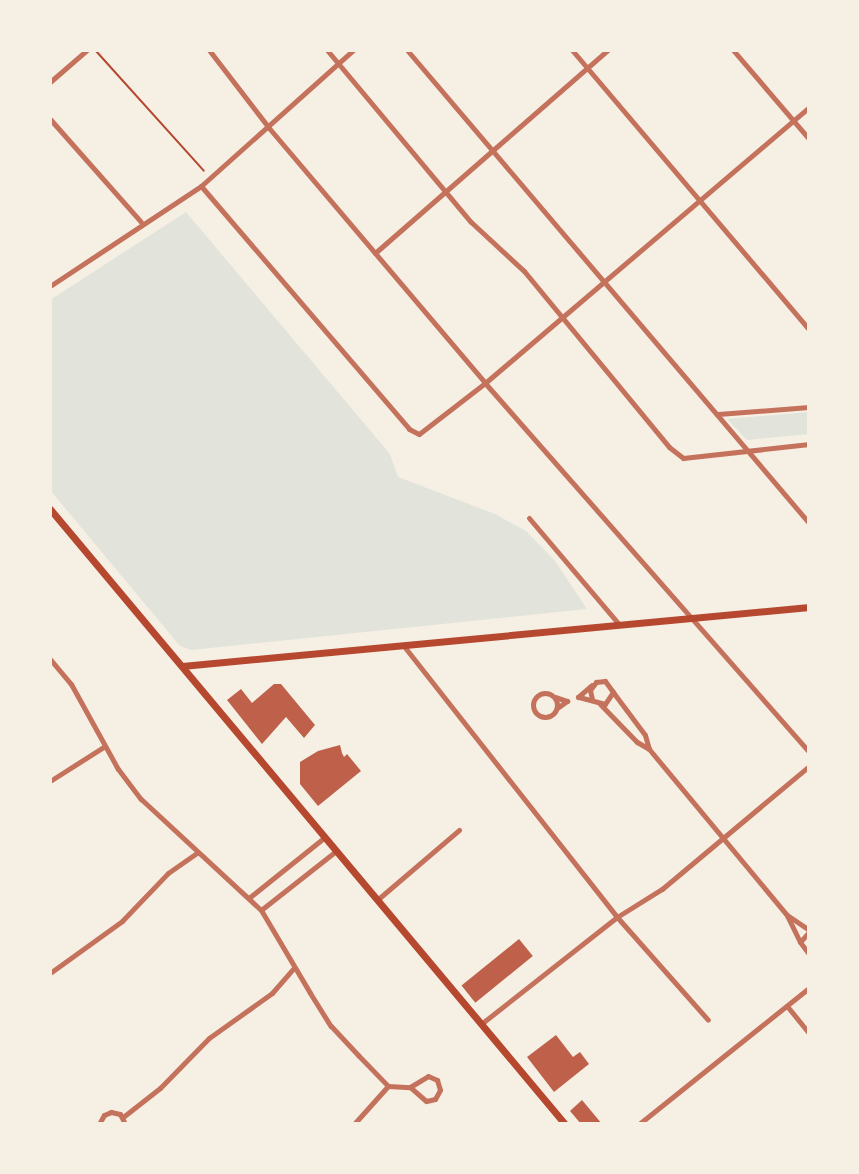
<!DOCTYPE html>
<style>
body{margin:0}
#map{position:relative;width:859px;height:1174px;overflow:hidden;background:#f6efe4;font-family:Inter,sans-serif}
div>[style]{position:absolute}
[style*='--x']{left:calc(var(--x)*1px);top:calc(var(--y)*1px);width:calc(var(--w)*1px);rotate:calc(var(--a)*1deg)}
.green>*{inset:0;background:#e2e4dc}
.building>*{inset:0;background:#bf614a;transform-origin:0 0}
.path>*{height:2px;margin:-1px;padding:0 1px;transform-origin:1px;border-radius:1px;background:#b5482f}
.minor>*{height:5px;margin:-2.5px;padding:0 2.5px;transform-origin:2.5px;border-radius:2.5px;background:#c5725c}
.minor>.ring{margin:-2.5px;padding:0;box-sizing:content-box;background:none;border:5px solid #c5725c;border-radius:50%}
.secondary>*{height:7px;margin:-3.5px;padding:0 3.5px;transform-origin:3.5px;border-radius:3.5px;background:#b5482f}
span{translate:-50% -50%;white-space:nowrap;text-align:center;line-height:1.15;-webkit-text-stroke:6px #f6efe4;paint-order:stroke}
.frame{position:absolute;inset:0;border:52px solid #f6efe4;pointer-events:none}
</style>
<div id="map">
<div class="green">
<i style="clip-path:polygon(186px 212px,390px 454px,398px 477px,495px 514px,526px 531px,555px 561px,587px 609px,191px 650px,180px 646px,50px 490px,50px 300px)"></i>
<i style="clip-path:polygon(809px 412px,809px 434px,747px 440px,727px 419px)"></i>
</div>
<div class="building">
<i style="clip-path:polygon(274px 684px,281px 684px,315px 725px,304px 738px,286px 717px,262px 744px,227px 700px,241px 689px,252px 703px)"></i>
<i style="clip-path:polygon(340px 745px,342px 753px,344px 757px,347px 754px,361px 771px,318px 806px,300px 784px,300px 762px,318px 751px)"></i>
<i style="left:519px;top:939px;width:22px;height:74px;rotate:51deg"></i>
<i style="clip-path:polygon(556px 1035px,573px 1057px,580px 1052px,589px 1064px,554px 1092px,527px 1057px)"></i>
<i style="clip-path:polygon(582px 1100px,602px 1124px,581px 1124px,570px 1111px)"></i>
</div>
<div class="path">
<i style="--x:96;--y:51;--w:161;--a:48"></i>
</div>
<div class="minor">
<i style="--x:209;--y:50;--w:98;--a:52.4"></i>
<i style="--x:269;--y:128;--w:334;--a:49.7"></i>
<i style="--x:485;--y:383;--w:491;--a:48.7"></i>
<i style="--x:327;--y:50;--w:224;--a:50.1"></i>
<i style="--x:471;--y:222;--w:72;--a:42.8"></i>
<i style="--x:524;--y:271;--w:228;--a:50.5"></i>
<i style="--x:669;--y:447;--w:18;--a:38"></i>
<i style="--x:683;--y:458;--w:127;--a:-6.3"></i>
<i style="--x:407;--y:50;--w:621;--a:49.64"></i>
<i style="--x:572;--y:50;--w:366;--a:49.7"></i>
<i style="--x:733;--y:50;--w:117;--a:49.5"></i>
<i style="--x:50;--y:82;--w:49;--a:-40.9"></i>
<i style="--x:50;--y:119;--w:137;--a:48.5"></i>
<i style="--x:201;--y:186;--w:320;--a:49.4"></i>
<i style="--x:409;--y:429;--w:11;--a:27"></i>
<i style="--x:419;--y:434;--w:83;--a:-37.7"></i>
<i style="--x:485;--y:383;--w:426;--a:-40.4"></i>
<i style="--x:375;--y:253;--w:309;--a:-41.1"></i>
<i style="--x:50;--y:286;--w:181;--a:-33.5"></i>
<i style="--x:201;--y:186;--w:204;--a:-41.8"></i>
<i style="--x:718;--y:414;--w:91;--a:-4.4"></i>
<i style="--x:529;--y:518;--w:139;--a:49.7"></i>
<i style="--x:403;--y:645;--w:346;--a:51.8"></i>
<i style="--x:617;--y:917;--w:137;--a:48.5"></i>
<i style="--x:50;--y:659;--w:33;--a:50"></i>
<i style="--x:71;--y:684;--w:97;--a:61.1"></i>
<i style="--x:118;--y:769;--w:38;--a:53"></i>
<i style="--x:141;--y:799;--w:163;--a:42.8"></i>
<i style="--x:261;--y:910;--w:96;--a:59.4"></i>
<i style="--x:310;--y:993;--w:39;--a:58"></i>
<i style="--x:331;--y:1026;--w:40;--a:47"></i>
<i style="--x:358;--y:1055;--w:43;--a:45.9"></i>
<i style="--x:388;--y:1086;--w:22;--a:3"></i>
<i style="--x:410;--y:1087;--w:21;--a:-31"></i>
<i style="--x:428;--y:1076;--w:10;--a:24"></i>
<i style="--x:437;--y:1080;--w:10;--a:73"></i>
<i style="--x:440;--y:1090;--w:10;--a:119"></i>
<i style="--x:435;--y:1099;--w:9;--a:167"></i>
<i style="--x:426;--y:1101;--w:21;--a:-139"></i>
<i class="ring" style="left:533px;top:693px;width:19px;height:19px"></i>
<i style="--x:555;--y:697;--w:13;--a:18"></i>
<i style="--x:567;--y:701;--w:12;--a:145"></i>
<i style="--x:592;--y:699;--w:9;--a:-103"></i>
<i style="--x:590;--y:690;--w:10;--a:-53"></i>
<i style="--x:596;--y:682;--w:9;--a:-6"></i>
<i style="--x:605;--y:681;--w:14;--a:54"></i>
<i style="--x:613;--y:692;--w:14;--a:124"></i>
<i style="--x:605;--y:704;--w:28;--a:-165"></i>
<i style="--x:578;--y:697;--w:18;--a:-41"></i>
<i style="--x:600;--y:704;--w:53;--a:45.8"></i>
<i style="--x:637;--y:742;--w:14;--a:30"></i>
<i style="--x:649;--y:749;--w:15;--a:-106"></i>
<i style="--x:645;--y:735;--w:54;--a:-126.7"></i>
<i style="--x:649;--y:749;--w:216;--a:50.3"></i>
<i style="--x:50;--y:781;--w:65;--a:-32.5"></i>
<i style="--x:250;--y:897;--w:96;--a:-38.7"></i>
<i style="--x:377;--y:900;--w:108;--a:-40.5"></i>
<i style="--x:261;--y:910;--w:95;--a:-38.2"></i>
<i style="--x:809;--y:932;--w:13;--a:132"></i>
<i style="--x:800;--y:942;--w:15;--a:53"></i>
<i style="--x:800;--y:942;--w:30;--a:-116"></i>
<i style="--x:787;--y:915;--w:27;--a:34"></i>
<i style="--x:50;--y:973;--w:89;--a:-35.8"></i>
<i style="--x:122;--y:921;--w:66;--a:-46.2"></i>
<i style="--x:168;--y:873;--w:35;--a:-35"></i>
<i style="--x:787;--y:1006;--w:35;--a:51"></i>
<i style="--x:481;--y:1024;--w:173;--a:-38.2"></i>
<i style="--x:617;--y:917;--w:53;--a:-31.9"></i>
<i style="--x:662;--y:889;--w:192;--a:-39.9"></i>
<i style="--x:123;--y:1117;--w:47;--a:-38.1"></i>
<i style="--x:160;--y:1088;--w:70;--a:-45.6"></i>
<i style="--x:209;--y:1038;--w:77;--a:-35.5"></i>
<i style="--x:272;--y:993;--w:33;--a:-49"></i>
<i style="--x:99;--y:1124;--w:10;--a:-61"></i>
<i style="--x:104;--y:1115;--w:8;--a:-23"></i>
<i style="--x:111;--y:1112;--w:9;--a:13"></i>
<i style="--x:120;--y:1114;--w:11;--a:63"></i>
<i style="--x:354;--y:1124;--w:51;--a:-48.2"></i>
<i style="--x:639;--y:1124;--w:218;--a:-38.7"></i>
</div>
<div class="secondary">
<i style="--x:50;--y:509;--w:802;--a:50.06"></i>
<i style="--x:182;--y:666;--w:630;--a:-5.38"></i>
</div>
<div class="frame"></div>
</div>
